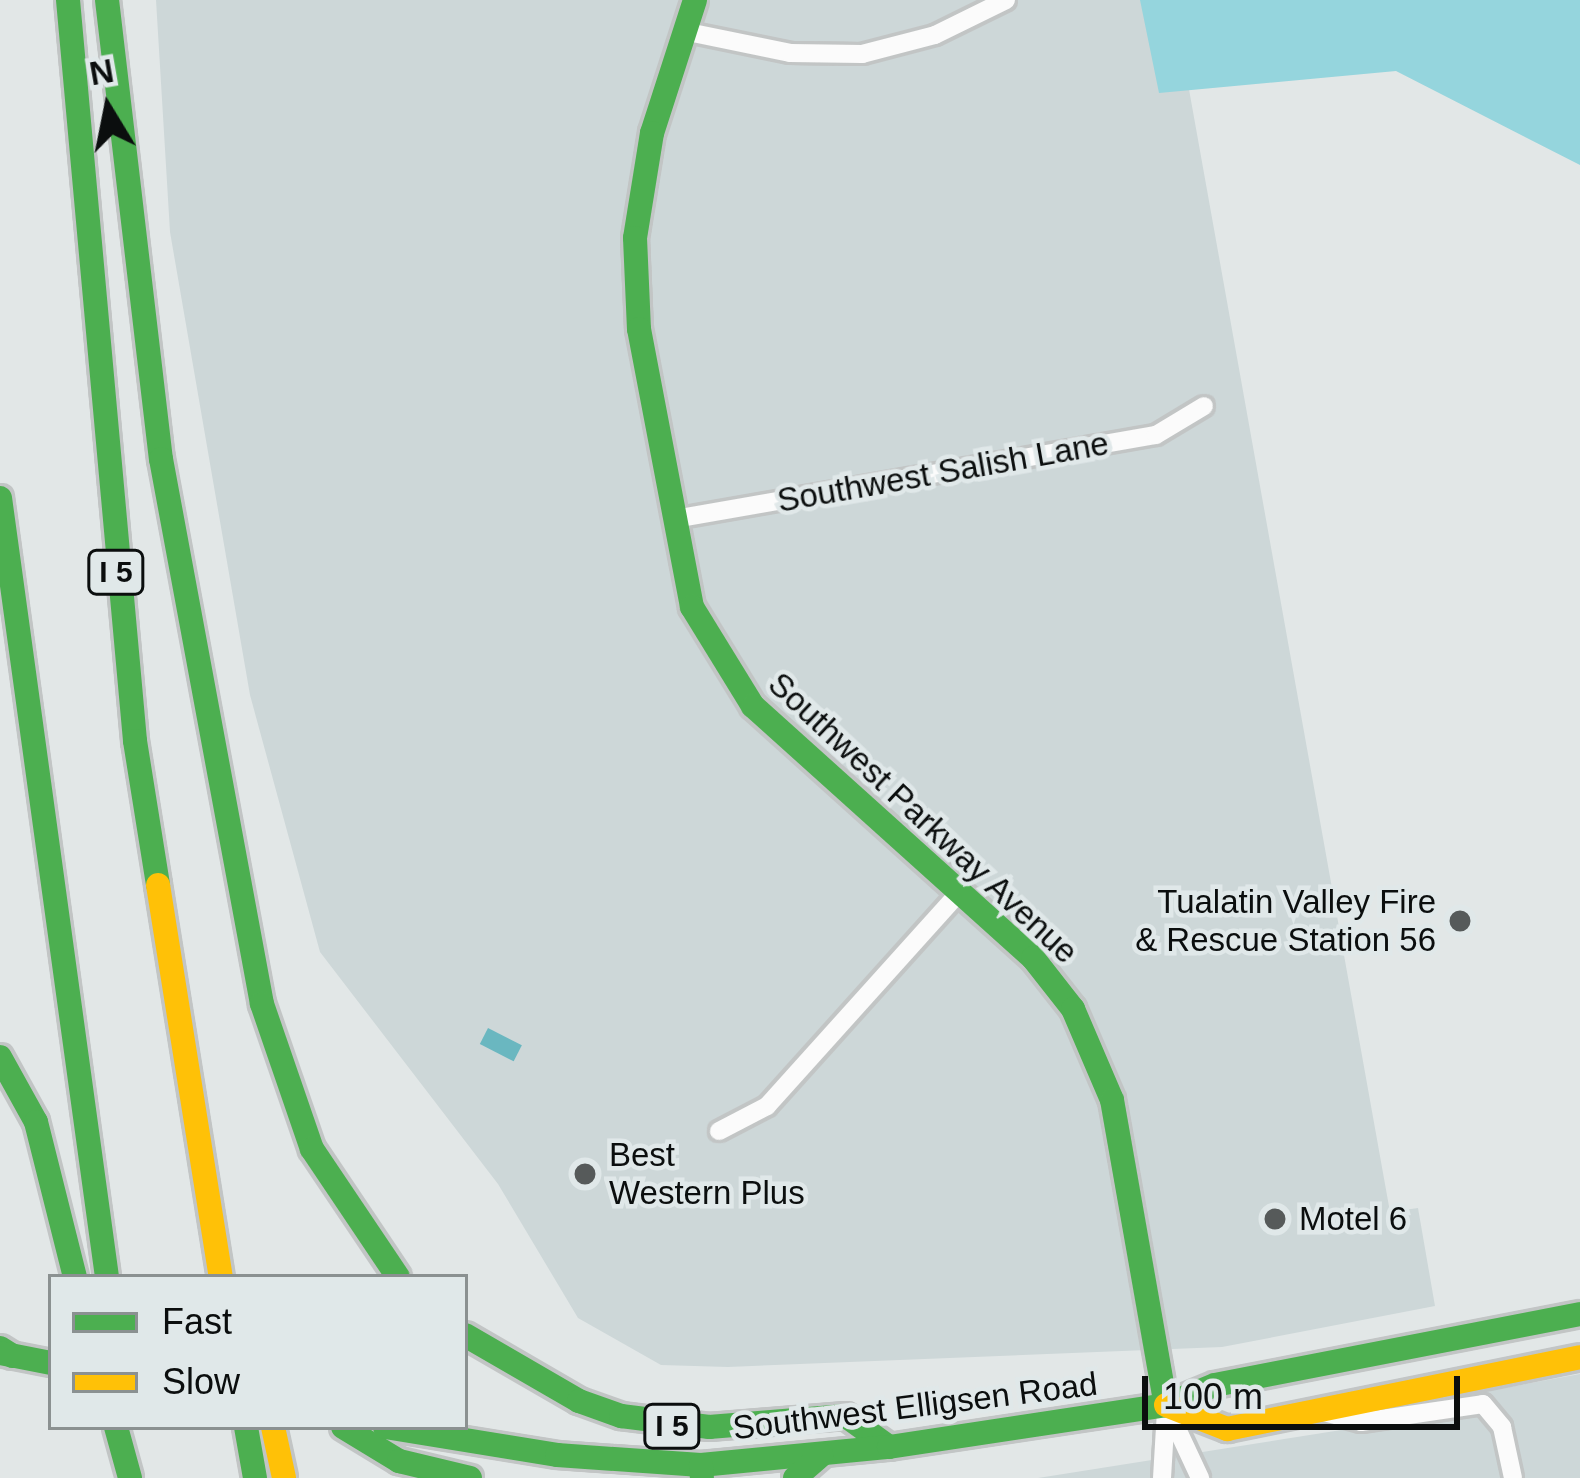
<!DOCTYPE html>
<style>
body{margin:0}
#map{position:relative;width:1580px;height:1478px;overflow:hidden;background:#e2e7e7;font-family:Arial,sans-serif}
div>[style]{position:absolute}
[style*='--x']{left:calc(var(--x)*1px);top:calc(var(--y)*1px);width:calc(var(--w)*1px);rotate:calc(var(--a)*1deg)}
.built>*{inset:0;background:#cdd7d8}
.green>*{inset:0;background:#95d5dd}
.water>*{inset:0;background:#6ab7c0;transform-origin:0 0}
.roads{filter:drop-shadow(3px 0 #c2c5c5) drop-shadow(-3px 0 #c2c5c5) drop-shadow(0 3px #c2c5c5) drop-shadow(0 -3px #c2c5c5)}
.street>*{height:18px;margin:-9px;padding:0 9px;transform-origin:9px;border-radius:9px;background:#fbfbfb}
.fast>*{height:24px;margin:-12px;padding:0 12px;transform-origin:12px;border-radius:12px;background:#4caf50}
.slow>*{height:24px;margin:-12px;padding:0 12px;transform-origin:12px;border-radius:12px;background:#ffc107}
.dots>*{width:33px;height:33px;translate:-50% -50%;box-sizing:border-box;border:6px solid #e0e8e9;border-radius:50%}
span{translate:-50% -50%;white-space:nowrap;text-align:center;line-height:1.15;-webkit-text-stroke:9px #e0e8e9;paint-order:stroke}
.shield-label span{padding:3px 9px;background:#e0e8e9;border:3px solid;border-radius:9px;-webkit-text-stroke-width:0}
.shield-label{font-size:30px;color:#0b0e0e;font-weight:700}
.street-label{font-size:33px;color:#0b0e0e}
.poi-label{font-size:33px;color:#0b0e0e}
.right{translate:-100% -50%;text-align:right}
.left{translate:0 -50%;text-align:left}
.legend{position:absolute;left:48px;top:1274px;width:420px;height:156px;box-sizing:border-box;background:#e0e8e9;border:3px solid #8b9191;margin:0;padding:15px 21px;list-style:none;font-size:36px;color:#0b0e0e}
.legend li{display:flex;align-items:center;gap:24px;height:60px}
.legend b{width:60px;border:3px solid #8b9191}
.north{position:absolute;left:48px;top:48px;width:120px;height:120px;-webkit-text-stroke:9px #e0e8e9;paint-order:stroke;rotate:350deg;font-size:33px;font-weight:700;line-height:48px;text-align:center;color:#0b0e0e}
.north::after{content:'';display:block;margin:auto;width:42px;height:54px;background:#0b0e0e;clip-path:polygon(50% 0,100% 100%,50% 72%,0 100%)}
.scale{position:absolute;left:1142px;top:1376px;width:318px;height:54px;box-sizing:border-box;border:6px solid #0b0e0e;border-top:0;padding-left:15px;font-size:36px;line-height:42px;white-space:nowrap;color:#0b0e0e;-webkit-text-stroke:9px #e0e8e9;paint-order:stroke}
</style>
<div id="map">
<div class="built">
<i style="clip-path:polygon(156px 0,1173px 0,1390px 1212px,1418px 1208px,1435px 1306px,1222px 1347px,728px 1367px,661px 1365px,578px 1318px,498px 1184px,320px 952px,250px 695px,170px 232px)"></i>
<i style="clip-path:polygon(1580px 1374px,1580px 1478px,1038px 1478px,1468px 1410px,1488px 1391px)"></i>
</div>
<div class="green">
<i style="clip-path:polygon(1140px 0,1580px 0,1580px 165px,1396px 71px,1159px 93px)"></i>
</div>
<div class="water">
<i style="left:488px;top:1028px;width:38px;height:18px;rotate:27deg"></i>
</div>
<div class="roads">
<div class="street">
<i style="--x:688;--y:32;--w:104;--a:11.6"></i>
<i style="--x:790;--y:53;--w:72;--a:0.8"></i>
<i style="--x:862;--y:54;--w:75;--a:-14.6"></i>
<i style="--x:935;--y:35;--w:79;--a:-26.2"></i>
<i style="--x:674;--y:519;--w:489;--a:-9.9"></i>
<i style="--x:1156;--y:435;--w:56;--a:-31.1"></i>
<i style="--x:719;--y:1131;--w:54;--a:-27.5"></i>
<i style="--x:767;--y:1106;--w:285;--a:-48"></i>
<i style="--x:1166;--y:1405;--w:81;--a:65"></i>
<i style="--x:1324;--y:1412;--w:38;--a:15"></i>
<i style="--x:1361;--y:1422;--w:123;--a:-8.4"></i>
<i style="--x:1483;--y:1404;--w:30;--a:50"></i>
<i style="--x:1502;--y:1427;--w:52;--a:77.8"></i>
<i style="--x:1162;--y:1478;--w:68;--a:-86.6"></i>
</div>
<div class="fast">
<i style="--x:68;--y:0;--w:744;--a:84.83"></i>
<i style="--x:135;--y:741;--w:146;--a:80.9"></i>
<i style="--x:107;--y:0;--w:462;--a:83.3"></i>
<i style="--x:161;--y:459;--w:554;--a:79.5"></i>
<i style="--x:262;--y:1004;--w:153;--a:71"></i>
<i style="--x:312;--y:1149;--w:154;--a:56.1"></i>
<i style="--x:695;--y:0;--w:140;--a:107.9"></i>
<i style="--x:652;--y:133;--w:106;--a:99.2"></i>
<i style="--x:635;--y:238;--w:91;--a:87.5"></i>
<i style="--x:639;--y:329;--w:283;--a:79.2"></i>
<i style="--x:692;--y:607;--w:116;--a:58.4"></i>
<i style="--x:753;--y:706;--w:377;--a:42"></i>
<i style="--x:1033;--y:958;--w:65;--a:51.9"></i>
<i style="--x:1073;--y:1009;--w:99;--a:66.8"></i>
<i style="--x:1112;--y:1100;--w:310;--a:80"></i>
<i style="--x:0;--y:498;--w:786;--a:82.18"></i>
<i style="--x:0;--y:1057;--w:74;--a:61"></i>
<i style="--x:36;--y:1122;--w:160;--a:75.9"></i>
<i style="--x:465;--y:1335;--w:132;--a:30.1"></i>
<i style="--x:579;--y:1401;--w:45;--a:19.7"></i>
<i style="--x:621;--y:1416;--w:89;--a:7.1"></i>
<i style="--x:709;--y:1427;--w:137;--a:-4.6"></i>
<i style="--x:846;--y:1416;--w:53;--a:35.8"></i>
<i style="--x:0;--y:1348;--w:15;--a:32"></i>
<i style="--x:0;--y:1353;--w:52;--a:11.1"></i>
<i style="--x:116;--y:1427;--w:53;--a:74.6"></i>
<i style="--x:246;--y:1427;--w:52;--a:80"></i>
<i style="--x:343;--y:1427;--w:66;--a:31.3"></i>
<i style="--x:399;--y:1461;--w:73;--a:13.5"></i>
<i style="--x:385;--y:1427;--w:174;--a:9.2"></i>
<i style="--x:557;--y:1455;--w:144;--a:4"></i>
<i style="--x:701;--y:1465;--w:189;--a:-5.5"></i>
<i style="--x:889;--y:1447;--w:280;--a:-8.6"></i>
<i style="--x:1166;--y:1405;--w:53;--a:-22.2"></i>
<i style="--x:1215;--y:1385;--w:372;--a:-11"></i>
<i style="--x:701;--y:1465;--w:13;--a:86"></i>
<i style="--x:795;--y:1478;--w:35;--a:-41"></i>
</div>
<div class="slow">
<i style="--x:158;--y:885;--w:397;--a:80.9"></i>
<i style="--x:1166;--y:1405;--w:66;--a:21.5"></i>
<i style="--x:1227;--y:1429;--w:360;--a:-11.5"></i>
<i style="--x:273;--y:1427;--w:52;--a:77.8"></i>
</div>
</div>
<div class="dots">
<i style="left:1460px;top:921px;background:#565a5a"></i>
<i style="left:585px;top:1174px;background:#565a5a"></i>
<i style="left:1275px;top:1219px;background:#565a5a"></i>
</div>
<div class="shield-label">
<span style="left:116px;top:572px">I 5</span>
<span style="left:672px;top:1426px">I 5</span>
</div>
<div class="street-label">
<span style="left:943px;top:472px;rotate:-10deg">Southwest Salish Lane</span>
<span style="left:923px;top:818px;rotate:43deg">Southwest Parkway Avenue</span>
<span style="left:915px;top:1406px;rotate:-7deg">Southwest Elligsen Road</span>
</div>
<div class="poi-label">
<span class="right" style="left:1436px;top:921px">Tualatin Valley Fire<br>&amp; Rescue Station 56</span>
<span class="left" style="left:609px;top:1174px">Best<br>Western Plus</span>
<span class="left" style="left:1299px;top:1219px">Motel 6</span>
</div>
<ul class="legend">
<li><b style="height:15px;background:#4caf50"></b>Fast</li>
<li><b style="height:15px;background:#ffc107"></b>Slow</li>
</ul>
<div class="north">N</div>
<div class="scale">100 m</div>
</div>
